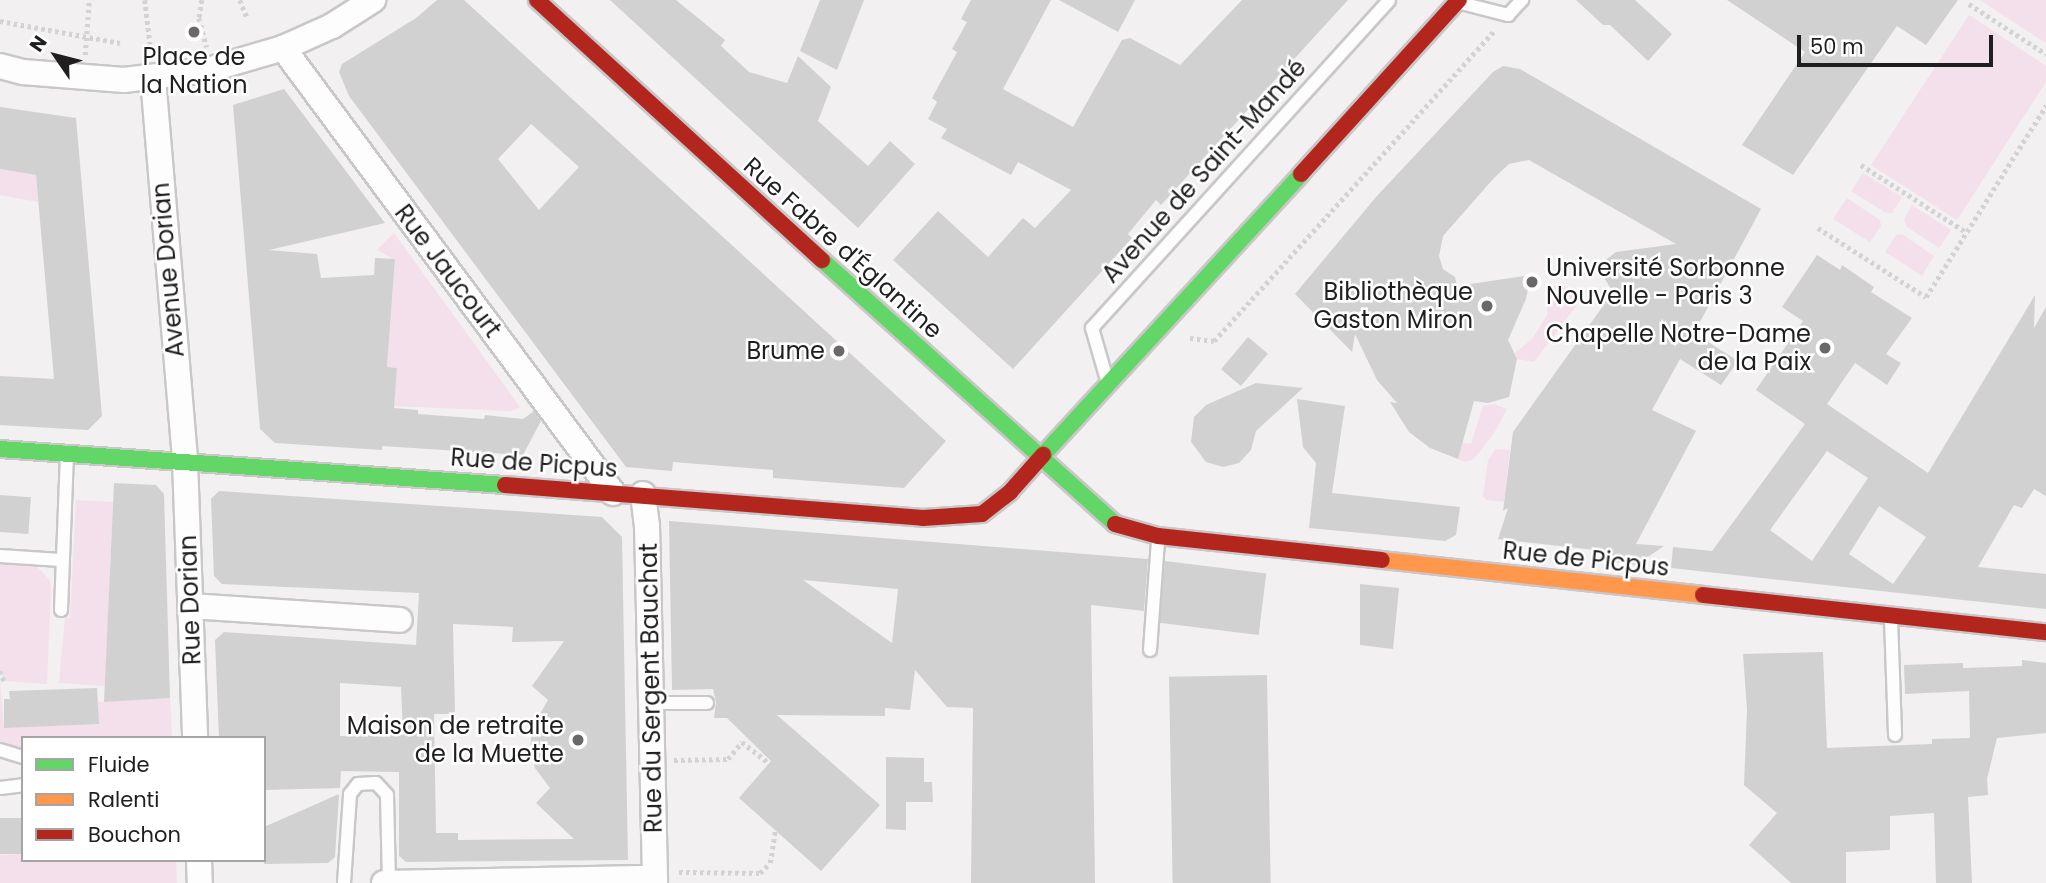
<!DOCTYPE html>
<meta charset="utf-8">
<style>
body{margin:0}
#map{position:relative;width:2046px;height:883px;overflow:hidden;background:#f2f0f1;font-family:Poppins,sans-serif}
div>[style]{position:absolute}
[style*='--x']{left:calc(var(--x)*1px);top:calc(var(--y)*1px);width:calc(var(--w)*1px);rotate:calc(var(--a)*1deg)}
.green>*{inset:0;background:#f3e0ea}
.building>*{inset:0;background:#d2d1d2;transform-origin:0 0}
.path>*{height:4.5px;margin-top:-2.25px;transform-origin:0;background:repeating-linear-gradient(90deg,#d4d3d4 0 3.5px,transparent 0 7px)}
.roads{filter:drop-shadow(2px 0 #c9c7c8) drop-shadow(-2px 0 #c9c7c8) drop-shadow(0 2px #c9c7c8) drop-shadow(0 -2px #c9c7c8)}
.lane>*{height:12px;margin:-6px;padding:0 6px;transform-origin:6px;border-radius:6px;background:#fdfdfd}
.street>*{height:24px;margin:-12px;padding:0 12px;transform-origin:12px;border-radius:12px;background:#fdfdfd}
.fast>*{height:16px;margin:-8px;padding:0 8px;transform-origin:8px;border-radius:8px;background:#63d668}
.slow>*{height:16px;margin:-8px;padding:0 8px;transform-origin:8px;border-radius:8px;background:#ff974d}
.jam>*{height:16px;margin:-8px;padding:0 8px;transform-origin:8px;border-radius:8px;background:#b3261e}
.dots>*{width:19px;height:19px;translate:-50% -50%;box-sizing:border-box;border:4px solid #fff;border-radius:50%}
span{translate:-50% -50%;white-space:nowrap;text-align:center;line-height:1.15;-webkit-text-stroke:5px #fff;paint-order:stroke}
.poi-label{font-size:24px;color:#201f20}
.left{translate:0 -50%;text-align:left}
.right{translate:-100% -50%;text-align:right}
.street-label{font-size:24px;color:#201f20}
.legend{position:absolute;left:21px;top:736px;width:245px;height:126px;box-sizing:border-box;background:#fff;border:2px solid #a6a5a6;margin:0;padding:9px 12px;list-style:none;font-size:21px;color:#201f20}
.legend li{display:flex;align-items:center;gap:14px;height:35px}
.legend b{width:35px;border:2px solid #a6a5a6}
.north{position:absolute;left:21px;top:21px;width:70px;height:70px;-webkit-text-stroke:5px #fff;paint-order:stroke;rotate:305deg;font-size:19px;font-weight:700;line-height:28px;text-align:center;color:#201f20}
.north::after{content:'';display:block;margin:auto;width:24px;height:32px;background:#201f20;clip-path:polygon(50% 0,100% 100%,50% 72%,0 100%)}
.scale{position:absolute;left:1797px;top:35px;width:196px;height:32px;box-sizing:border-box;border:4px solid #201f20;border-top:0;padding-left:9px;font-size:21px;line-height:24px;white-space:nowrap;color:#201f20;-webkit-text-stroke:5px #fff;paint-order:stroke}
</style>
<div id="map">
<div class="green">
<i style="clip-path:polygon(1980px 0,2046px 0,2046px 43px)"></i>
<i style="clip-path:polygon(1969px 15px,2046px 66px,2046px 82px,1957px 220px,1871px 165px)"></i>
<i style="clip-path:polygon(0 169px,36px 175px,38px 202px,0 195px)"></i>
<i style="clip-path:polygon(1863px 173px,1902px 197px,1892px 213px,1886px 213px,1851px 191px)"></i>
<i style="clip-path:polygon(1847px 198px,1880px 220px,1881px 226px,1870px 242px,1833px 219px)"></i>
<i style="clip-path:polygon(1912px 205px,1951px 230px,1939px 248px,1907px 227px,1904px 220px)"></i>
<i style="clip-path:polygon(394px 233px,520px 407px,511px 411px,394px 406px,397px 368px,387px 367px,395px 260px,377px 250px)"></i>
<i style="clip-path:polygon(1902px 234px,1934px 256px,1922px 276px,1885px 252px,1896px 235px)"></i>
<i style="clip-path:polygon(1549px 286px,1564px 286px,1583px 297px,1534px 362px,1517px 359px,1515px 353px,1532px 339px,1547px 315px)"></i>
<i style="clip-path:polygon(1494px 404px,1507px 409px,1494px 433px,1474px 459px,1465px 462px,1458px 459px,1462px 443px,1471px 444px,1483px 406px)"></i>
<i style="clip-path:polygon(1496px 449px,1510px 450px,1504px 502px,1486px 500px,1483px 496px,1488px 460px)"></i>
<i style="clip-path:polygon(76px 500px,113px 502px,105px 686px,103px 686px,59px 683px,65px 618px,70px 618px)"></i>
<i style="clip-path:polygon(0 564px,35px 565px,49px 579px,51px 587px,47px 684px,4px 681px,0 671px)"></i>
<i style="clip-path:polygon(0 681px,4px 727px,98px 702px,170px 698px,172px 738px,23px 738px,23px 757px,0 750px)"></i>
<i style="clip-path:polygon(23px 854px,23px 860px,176px 860px,177px 883px,0 883px,0 855px)"></i>
</div>
<div class="building">
<i style="clip-path:polygon(evenodd,437px 0,464px 0,946px 441px,904px 488px,773px 478px,773px 470px,673px 462px,672px 471px,626px 467px,349px 96px,339px 72px,342px 64px,416px 18px,437px 0,531px 124px,579px 167px,539px 210px,498px 159px,531px 124px)"></i>
<i style="clip-path:polygon(610px 0,676px 0,725px 40px,721px 46px,749px 72px,787px 83px,798px 56px,831px 87px,818px 121px,868px 166px,890px 141px,915px 164px,858px 228px)"></i>
<i style="clip-path:polygon(820px 0,864px 0,837px 70px,800px 51px)"></i>
<i style="clip-path:polygon(971px 0,1051px 0,1003px 89px,1073px 127px,1122px 40px,1130px 38px,1180px 65px,1242px 0,1348px 0,1161px 205px,1156px 200px,1128px 234px,1132px 238px,1013px 369px,893px 260px,938px 211px,988px 257px,1023px 218px,1035px 228px,1071px 190px,1018px 162px,1011px 175px,941px 138px,947px 129px,928px 119px,937px 102px,932px 98px,957px 52px,952px 49px,967px 22px,961px 19px)"></i>
<i style="clip-path:polygon(1059px 0,1135px 0,1118px 32px)"></i>
<i style="clip-path:polygon(1576px 0,1635px 0,1672px 34px,1648px 61px,1610px 25px,1603px 25px)"></i>
<i style="clip-path:polygon(1727px 0,1958px 0,1926px 45px,1897px 26px,1793px 175px,1742px 145px,1805px 52px)"></i>
<i style="clip-path:polygon(1503px 66px,1520px 69px,1761px 209px,1694px 333px,1738px 361px,1721px 385px,1680px 359px,1652px 410px,1696px 431px,1636px 544px,1664px 546px,1636px 565px,1608px 561px,1613px 552px,1498px 539px,1508px 508px,1503px 511px,1513px 432px,1613px 292px,1601px 273px,1603px 262px,1616px 252px,1676px 244px,1529px 160px,1509px 164px,1494px 178px,1443px 236px,1439px 256px,1443px 269px,1455px 277px,1457px 286px,1531px 275px,1526px 299px,1508px 340px,1517px 359px,1509px 397px,1488px 403px,1474px 401px,1458px 459px,1430px 448px,1409px 432px,1390px 402px,1397px 403px,1377px 380px,1355px 334px,1352px 352px,1295px 294px,1376px 197px,1493px 72px)"></i>
<i style="clip-path:polygon(284px 89px,385px 223px,269px 250px,317px 254px,321px 278px,374px 275px,375px 258px,395px 259px,387px 367px,397px 368px,394px 408px,418px 410px,418px 414px,484px 419px,485px 415px,523px 419px,534px 411px,541px 421px,523px 455px,382px 446px,382px 450px,275px 443px,260px 429px,233px 105px)"></i>
<i style="clip-path:polygon(0 107px,76px 118px,102px 416px,88px 430px,0 425px,0 376px,54px 379px,36px 175px,0 169px)"></i>
<i style="clip-path:polygon(evenodd,1817px 255px,1840px 270px,1842px 265px,1874px 287px,1871px 292px,1912px 318px,1886px 354px,1901px 363px,1887px 385px,1855px 363px,1827px 404px,1928px 473px,2035px 295px,2034px 328px,2046px 307px,2046px 496px,2034px 489px,2022px 508px,2014px 505px,1978px 567px,2046px 574px,2046px 609px,1671px 568px,1673px 547px,1712px 551px,1805px 424px,1756px 390px,1803px 321px,1782px 307px,1817px 255px,1827px 451px,1868px 478px,1812px 561px,1770px 530px,1827px 451px,1817px 255px,1879px 506px,1926px 537px,1893px 584px,1849px 554px,1879px 506px)"></i>
<i style="left:1248px;top:337px;width:26px;height:42px;rotate:40deg"></i>
<i style="clip-path:polygon(1256px 383px,1303px 388px,1256px 431px,1251px 450px,1239px 463px,1223px 467px,1206px 462px,1191px 442px,1194px 417px,1206px 405px)"></i>
<i style="clip-path:polygon(1297px 399px,1345px 406px,1332px 493px,1460px 507px,1456px 535px,1445px 541px,1309px 528px,1316px 463px,1303px 447px)"></i>
<i style="clip-path:polygon(114px 483px,156px 485px,164px 494px,170px 698px,104px 702px)"></i>
<i style="clip-path:polygon(evenodd,219px 491px,602px 517px,622px 537px,628px 860px,406px 862px,399px 856px,399px 772px,341px 771px,340px 788px,264px 790px,264px 738px,219px 738px,215px 640px,224px 632px,416px 645px,419px 593px,222px 584px,214px 576px,211px 499px,219px 491px,453px 624px,513px 627px,512px 642px,564px 641px,532px 686px,548px 700px,533px 726px,530px 746px,535px 768px,550px 788px,536px 803px,574px 839px,458px 840px,458px 833px,436px 833px,434px 714px,455px 714px,453px 624px,219px 491px,340px 683px,401px 687px,403px 735px,340px 736px,340px 683px)"></i>
<i style="left:0;top:495px;width:31px;height:37px;rotate:4deg"></i>
<i style="clip-path:polygon(evenodd,669px 521px,1148px 559px,1144px 611px,1091px 605px,1095px 883px,971px 883px,973px 708px,947px 707px,915px 670px,910px 710px,885px 708px,885px 716px,777px 715px,880px 805px,821px 871px,739px 798px,771px 761px,727px 718px,714px 718px,716px 702px,713px 689px,672px 690px,669px 521px,803px 580px,898px 589px,892px 643px,803px 580px)"></i>
<i style="left:1165px;top:561px;width:102px;height:62px;rotate:7deg"></i>
<i style="clip-path:polygon(1360px 584px,1399px 588px,1393px 649px,1360px 645px)"></i>
<i style="clip-path:polygon(1823px 652px,1827px 748px,1932px 744px,1932px 739px,1970px 738px,1969px 691px,1905px 694px,1904px 665px,1963px 663px,1963px 668px,2022px 666px,2022px 660px,2046px 663px,2046px 733px,1997px 738px,1987px 779px,1988px 795px,1968px 797px,1972px 883px,1936px 883px,1934px 813px,1890px 816px,1890px 850px,1846px 852px,1846px 883px,1791px 883px,1749px 845px,1777px 813px,1744px 785px,1747px 710px,1743px 654px)"></i>
<i style="left:1267px;top:675px;width:208px;height:98px;rotate:89deg"></i>
<i style="clip-path:polygon(97px 688px,99px 724px,4px 728px,4px 699px,10px 699px,9px 691px)"></i>
<i style="clip-path:polygon(886px 757px,924px 758px,924px 782px,932px 782px,933px 802px,906px 802px,906px 830px,886px 829px)"></i>
<i style="clip-path:polygon(339px 794px,335px 857px,328px 863px,264px 864px,264px 827px)"></i>
<i style="left:23px;top:818px;width:36px;height:23px;rotate:90deg"></i>
</div>
<div class="path">
<i style="--x:145;--y:0;--w:51;--a:83.3"></i>
<i style="--x:202;--y:0;--w:18;--a:99"></i>
<i style="--x:199;--y:18;--w:30;--a:75"></i>
<i style="--x:240;--y:0;--w:18;--a:68"></i>
<i style="--x:1969;--y:4;--w:92;--a:33"></i>
<i style="--x:0;--y:21;--w:122;--a:10.4"></i>
<i style="--x:85;--y:55;--w:55;--a:-85.8"></i>
<i style="--x:1861;--y:165;--w:125;--a:32.5"></i>
<i style="--x:1818;--y:228;--w:128;--a:32.6"></i>
<i style="--x:1926;--y:297;--w:226;--a:-57.9"></i>
<i style="--x:1190;--y:338;--w:24;--a:7"></i>
<i style="--x:1214;--y:341;--w:418;--a:-47.9"></i>
<i style="--x:0;--y:671;--w:11;--a:68"></i>
<i style="--x:674;--y:760;--w:54;--a:-1.1"></i>
<i style="--x:728;--y:759;--w:22;--a:-51"></i>
<i style="--x:742;--y:742;--w:34;--a:38"></i>
<i style="--x:679;--y:872;--w:81;--a:0.7"></i>
<i style="--x:760;--y:873;--w:14;--a:-45"></i>
<i style="--x:770;--y:863;--w:32;--a:-81"></i>
</div>
<div class="roads">
<div class="lane">
<i style="--x:1461;--y:3;--w:49;--a:14.3"></i>
<i style="--x:1508;--y:15;--w:21;--a:-47"></i>
<i style="--x:1107;--y:380;--w:54;--a:-106.1"></i>
<i style="--x:1092;--y:328;--w:442;--a:-47.8"></i>
<i style="--x:0;--y:556;--w:61;--a:3.8"></i>
<i style="--x:61;--y:610;--w:156;--a:-87.8"></i>
<i style="--x:1891;--y:619;--w:116;--a:88"></i>
<i style="--x:1150;--y:650;--w:110;--a:-85.8"></i>
<i style="--x:651;--y:703;--w:56;--a:0"></i>
<i style="--x:0;--y:750;--w:24;--a:17"></i>
<i style="--x:0;--y:788;--w:23;--a:-7"></i>
<i style="--x:344;--y:883;--w:89;--a:-86.1"></i>
<i style="--x:350;--y:794;--w:13;--a:-51"></i>
<i style="--x:358;--y:784;--w:18;--a:-3"></i>
<i style="--x:376;--y:783;--w:16;--a:47"></i>
<i style="--x:387;--y:795;--w:88;--a:88.7"></i>
</div>
<div class="street">
<i style="--x:283;--y:48;--w:554;--a:53.44"></i>
<i style="--x:0;--y:66;--w:24;--a:15"></i>
<i style="--x:23;--y:72;--w:101;--a:4.5"></i>
<i style="--x:124;--y:80;--w:85;--a:-6.8"></i>
<i style="--x:208;--y:70;--w:78;--a:-16.3"></i>
<i style="--x:283;--y:48;--w:54;--a:-24.2"></i>
<i style="--x:332;--y:26;--w:49;--a:-32.4"></i>
<i style="--x:153;--y:78;--w:384;--a:85.2"></i>
<i style="--x:185;--y:461;--w:277;--a:87.9"></i>
<i style="--x:643;--y:494;--w:31;--a:83"></i>
<i style="--x:647;--y:525;--w:358;--a:88.7"></i>
<i style="--x:191;--y:606;--w:209;--a:3.8"></i>
<i style="--x:199;--y:860;--w:23;--a:88"></i>
<i style="--x:384;--y:883;--w:271;--a:-1.1"></i>
</div>
<div class="fast">
<i style="--x:822;--y:260;--w:394;--a:42"></i>
<i style="--x:0;--y:449;--w:506;--a:4.08"></i>
<i style="--x:1043;--y:455;--w:381;--a:-47.4"></i>
</div>
<div class="slow">
<i style="--x:1382;--y:560;--w:323;--a:6.2"></i>
</div>
<div class="jam">
<i style="--x:537;--y:0;--w:386;--a:42.4"></i>
<i style="--x:1301;--y:174;--w:235;--a:-47.8"></i>
<i style="--x:505;--y:485;--w:419;--a:4.5"></i>
<i style="--x:923;--y:518;--w:59;--a:-3.9"></i>
<i style="--x:982;--y:514;--w:36;--a:-38"></i>
<i style="--x:1010;--y:492;--w:50;--a:-48.3"></i>
<i style="--x:1115;--y:524;--w:45;--a:15.6"></i>
<i style="--x:1158;--y:536;--w:225;--a:6.1"></i>
<i style="--x:1703;--y:595;--w:345;--a:6.2"></i>
</div>
</div>
<div class="dots">
<i style="left:194px;top:32px;background:#6a6869"></i>
<i style="left:1532px;top:282px;background:#6a6869"></i>
<i style="left:1487px;top:306px;background:#6a6869"></i>
<i style="left:1825px;top:348px;background:#6a6869"></i>
<i style="left:839px;top:351px;background:#6a6869"></i>
<i style="left:578px;top:740px;background:#6a6869"></i>
</div>
<div class="poi-label">
<span style="left:194px;top:71px">Place de<br>la Nation</span>
<span class="left" style="left:1546px;top:282px">Université Sorbonne<br>Nouvelle - Paris 3</span>
<span class="right" style="left:1473px;top:306px">Bibliothèque<br>Gaston Miron</span>
<span class="right" style="left:1811px;top:348px">Chapelle Notre-Dame<br>de la Paix</span>
<span class="right" style="left:825px;top:351px">Brume</span>
<span class="right" style="left:564px;top:740px">Maison de retraite<br>de la Muette</span>
</div>
<div class="street-label">
<span style="left:1204px;top:171px;rotate:-48deg">Avenue de Saint-Mandé</span>
<span style="left:843px;top:248px;rotate:42deg">Rue Fabre d'Églantine</span>
<span style="left:168px;top:270px;rotate:-95deg">Avenue Dorian</span>
<span style="left:448px;top:271px;rotate:53deg">Rue Jaucourt</span>
<span style="left:534px;top:463px;rotate:4deg">Rue de Picpus</span>
<span style="left:1586px;top:559px;rotate:6deg">Rue de Picpus</span>
<span style="left:190px;top:600px;rotate:-92deg">Rue Dorian</span>
<span style="left:651px;top:688px;rotate:-91deg">Rue du Sergent Bauchat</span>
</div>
<ul class="legend">
<li><b style="height:9px;background:#63d668"></b>Fluide</li>
<li><b style="height:9px;background:#ff974d"></b>Ralenti</li>
<li><b style="height:9px;background:#b3261e"></b>Bouchon</li>
</ul>
<div class="north">N</div>
<div class="scale">50 m</div>
</div>
